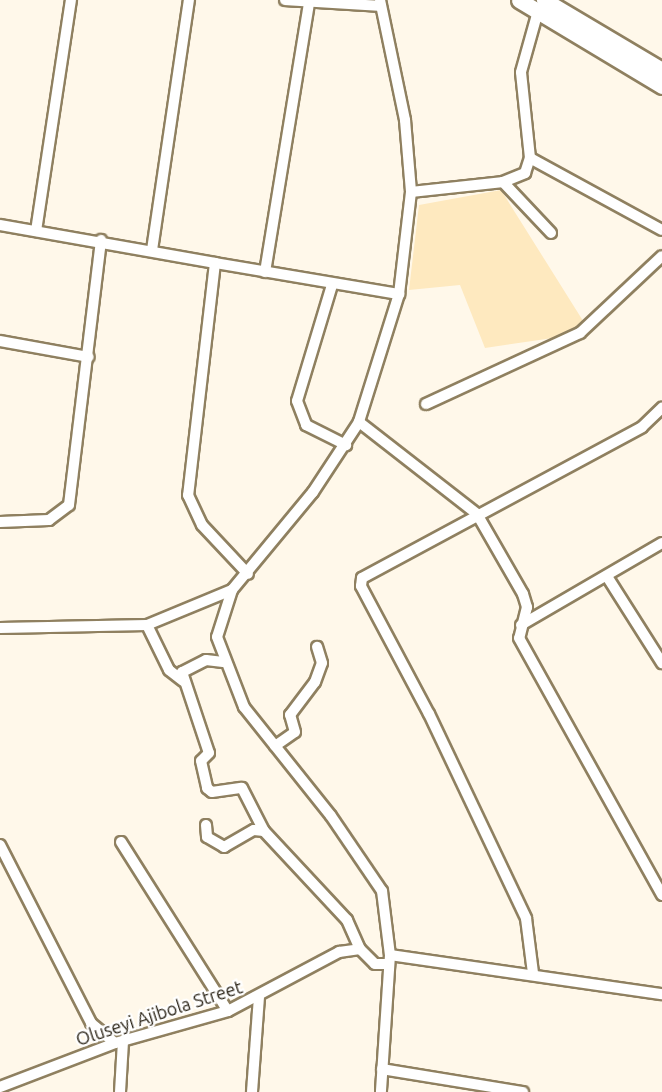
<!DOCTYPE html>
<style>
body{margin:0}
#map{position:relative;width:662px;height:1092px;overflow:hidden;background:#fff8ea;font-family:Ubuntu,sans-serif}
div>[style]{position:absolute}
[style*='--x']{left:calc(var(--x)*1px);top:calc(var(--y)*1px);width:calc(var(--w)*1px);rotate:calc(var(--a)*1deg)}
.built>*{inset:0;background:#fee9bf}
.roads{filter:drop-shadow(2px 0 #8f8060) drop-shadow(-2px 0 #8f8060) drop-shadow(0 2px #8f8060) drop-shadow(0 -2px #8f8060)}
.minor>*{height:10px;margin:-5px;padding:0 5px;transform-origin:5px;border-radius:5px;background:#fff}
.secondary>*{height:15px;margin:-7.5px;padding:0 7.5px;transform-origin:7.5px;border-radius:7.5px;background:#fff}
span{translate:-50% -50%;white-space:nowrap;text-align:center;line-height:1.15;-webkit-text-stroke:4.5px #fff;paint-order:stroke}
.street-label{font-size:18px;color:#2b2417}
</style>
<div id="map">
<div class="built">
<i style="clip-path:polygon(501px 190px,585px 324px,553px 338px,485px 348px,460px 285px,409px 290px,419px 205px)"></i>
</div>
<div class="roads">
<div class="minor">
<i style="--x:285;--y:0;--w:96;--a:3.6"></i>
<i style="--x:380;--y:0;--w:123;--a:78.2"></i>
<i style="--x:405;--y:120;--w:72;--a:85.2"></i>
<i style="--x:411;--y:192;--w:103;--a:96.7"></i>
<i style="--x:399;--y:294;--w:134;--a:107.4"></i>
<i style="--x:359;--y:422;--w:84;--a:123.3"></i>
<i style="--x:313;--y:492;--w:127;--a:129.6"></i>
<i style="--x:232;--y:590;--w:49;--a:107.7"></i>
<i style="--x:217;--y:637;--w:75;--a:68.9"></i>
<i style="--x:244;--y:707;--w:139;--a:51.4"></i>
<i style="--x:331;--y:816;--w:91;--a:55.8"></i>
<i style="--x:382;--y:891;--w:64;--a:82.9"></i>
<i style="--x:390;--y:955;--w:137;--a:93.8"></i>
<i style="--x:530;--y:158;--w:150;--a:28.6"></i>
<i style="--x:503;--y:182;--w:70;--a:46.7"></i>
<i style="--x:411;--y:192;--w:93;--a:-6.2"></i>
<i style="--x:503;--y:182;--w:24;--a:-22"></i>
<i style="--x:525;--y:173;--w:16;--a:-72"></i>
<i style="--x:530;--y:158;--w:86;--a:-96"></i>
<i style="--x:521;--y:72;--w:63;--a:-74.4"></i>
<i style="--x:0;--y:225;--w:218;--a:10"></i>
<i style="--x:215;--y:263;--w:234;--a:96.6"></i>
<i style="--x:188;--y:495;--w:33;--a:65"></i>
<i style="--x:202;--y:525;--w:67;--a:46.8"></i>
<i style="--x:36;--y:231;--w:234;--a:-81.4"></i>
<i style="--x:152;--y:250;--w:253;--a:-81.6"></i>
<i style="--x:215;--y:263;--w:187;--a:9.6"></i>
<i style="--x:265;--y:272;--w:273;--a:-80.7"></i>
<i style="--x:332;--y:285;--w:121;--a:106.8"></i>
<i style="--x:297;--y:401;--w:26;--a:69"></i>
<i style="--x:306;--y:425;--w:45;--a:26.6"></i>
<i style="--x:0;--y:341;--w:90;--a:10.2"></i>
<i style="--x:426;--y:404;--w:170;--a:-24.8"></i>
<i style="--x:580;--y:333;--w:112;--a:-43.2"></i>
<i style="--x:359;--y:422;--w:150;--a:37.9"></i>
<i style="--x:477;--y:514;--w:92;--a:60.1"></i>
<i style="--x:523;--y:594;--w:14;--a:73"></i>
<i style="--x:527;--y:607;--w:32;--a:104"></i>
<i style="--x:519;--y:638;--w:294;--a:60.9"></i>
<i style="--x:0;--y:522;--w:49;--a:-2.3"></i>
<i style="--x:49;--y:520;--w:25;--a:-37"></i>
<i style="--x:69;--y:505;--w:267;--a:-83.1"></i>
<i style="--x:608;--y:578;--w:101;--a:57.6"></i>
<i style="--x:147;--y:625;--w:50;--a:63.9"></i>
<i style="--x:169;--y:670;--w:18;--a:38"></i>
<i style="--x:521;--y:625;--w:163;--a:-30.2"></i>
<i style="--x:0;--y:628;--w:147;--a:-1.2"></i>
<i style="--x:147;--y:625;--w:92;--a:-22.4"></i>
<i style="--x:223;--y:662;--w:17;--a:-173"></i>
<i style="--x:206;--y:660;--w:27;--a:153"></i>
<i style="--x:182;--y:672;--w:85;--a:71.6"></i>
<i style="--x:209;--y:753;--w:11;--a:135"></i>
<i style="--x:201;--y:761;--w:28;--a:77"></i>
<i style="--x:207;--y:788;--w:6;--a:39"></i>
<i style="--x:212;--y:792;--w:30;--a:-8"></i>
<i style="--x:242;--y:788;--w:48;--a:62.9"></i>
<i style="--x:264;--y:831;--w:122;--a:47"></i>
<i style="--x:347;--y:920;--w:32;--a:66"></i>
<i style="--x:275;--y:746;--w:24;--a:-35"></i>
<i style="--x:295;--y:732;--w:18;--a:-106"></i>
<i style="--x:290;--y:715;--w:41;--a:-52.9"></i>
<i style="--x:315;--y:682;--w:20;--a:-70"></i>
<i style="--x:322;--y:663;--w:17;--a:-107"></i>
<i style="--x:206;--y:825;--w:12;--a:85"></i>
<i style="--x:207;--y:837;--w:20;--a:30"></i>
<i style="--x:224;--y:847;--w:34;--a:-30"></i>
<i style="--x:254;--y:830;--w:10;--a:6"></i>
<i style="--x:121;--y:842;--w:200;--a:57.7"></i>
<i style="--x:0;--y:845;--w:200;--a:62.9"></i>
<i style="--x:91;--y:1023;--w:31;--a:40"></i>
<i style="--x:390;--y:955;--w:275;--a:8.2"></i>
<i style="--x:533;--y:973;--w:55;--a:-97.3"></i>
<i style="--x:526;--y:918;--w:226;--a:-115.4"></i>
<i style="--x:429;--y:714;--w:145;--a:-118"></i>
<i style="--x:361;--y:586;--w:8;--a:-83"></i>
<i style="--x:362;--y:578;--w:318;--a:-28.3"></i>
<i style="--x:642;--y:427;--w:28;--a:-44"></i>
<i style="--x:382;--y:1069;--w:143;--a:9.3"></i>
<i style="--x:0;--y:1087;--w:123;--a:-20.9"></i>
<i style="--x:115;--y:1043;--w:117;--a:-15.8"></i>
<i style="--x:228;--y:1011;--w:126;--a:-28"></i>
<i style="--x:339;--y:952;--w:21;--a:-8"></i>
<i style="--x:360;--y:949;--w:21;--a:45"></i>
<i style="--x:375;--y:964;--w:13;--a:0"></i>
<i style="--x:120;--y:1092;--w:51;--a:-86.6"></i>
<i style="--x:252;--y:1092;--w:95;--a:-85.8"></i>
</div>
<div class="secondary">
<i style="--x:519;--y:0;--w:167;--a:31"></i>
<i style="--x:544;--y:0;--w:137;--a:30.7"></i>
</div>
</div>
<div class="street-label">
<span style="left:159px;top:1013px;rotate:-18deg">Oluseyi Ajibola Street</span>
</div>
</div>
